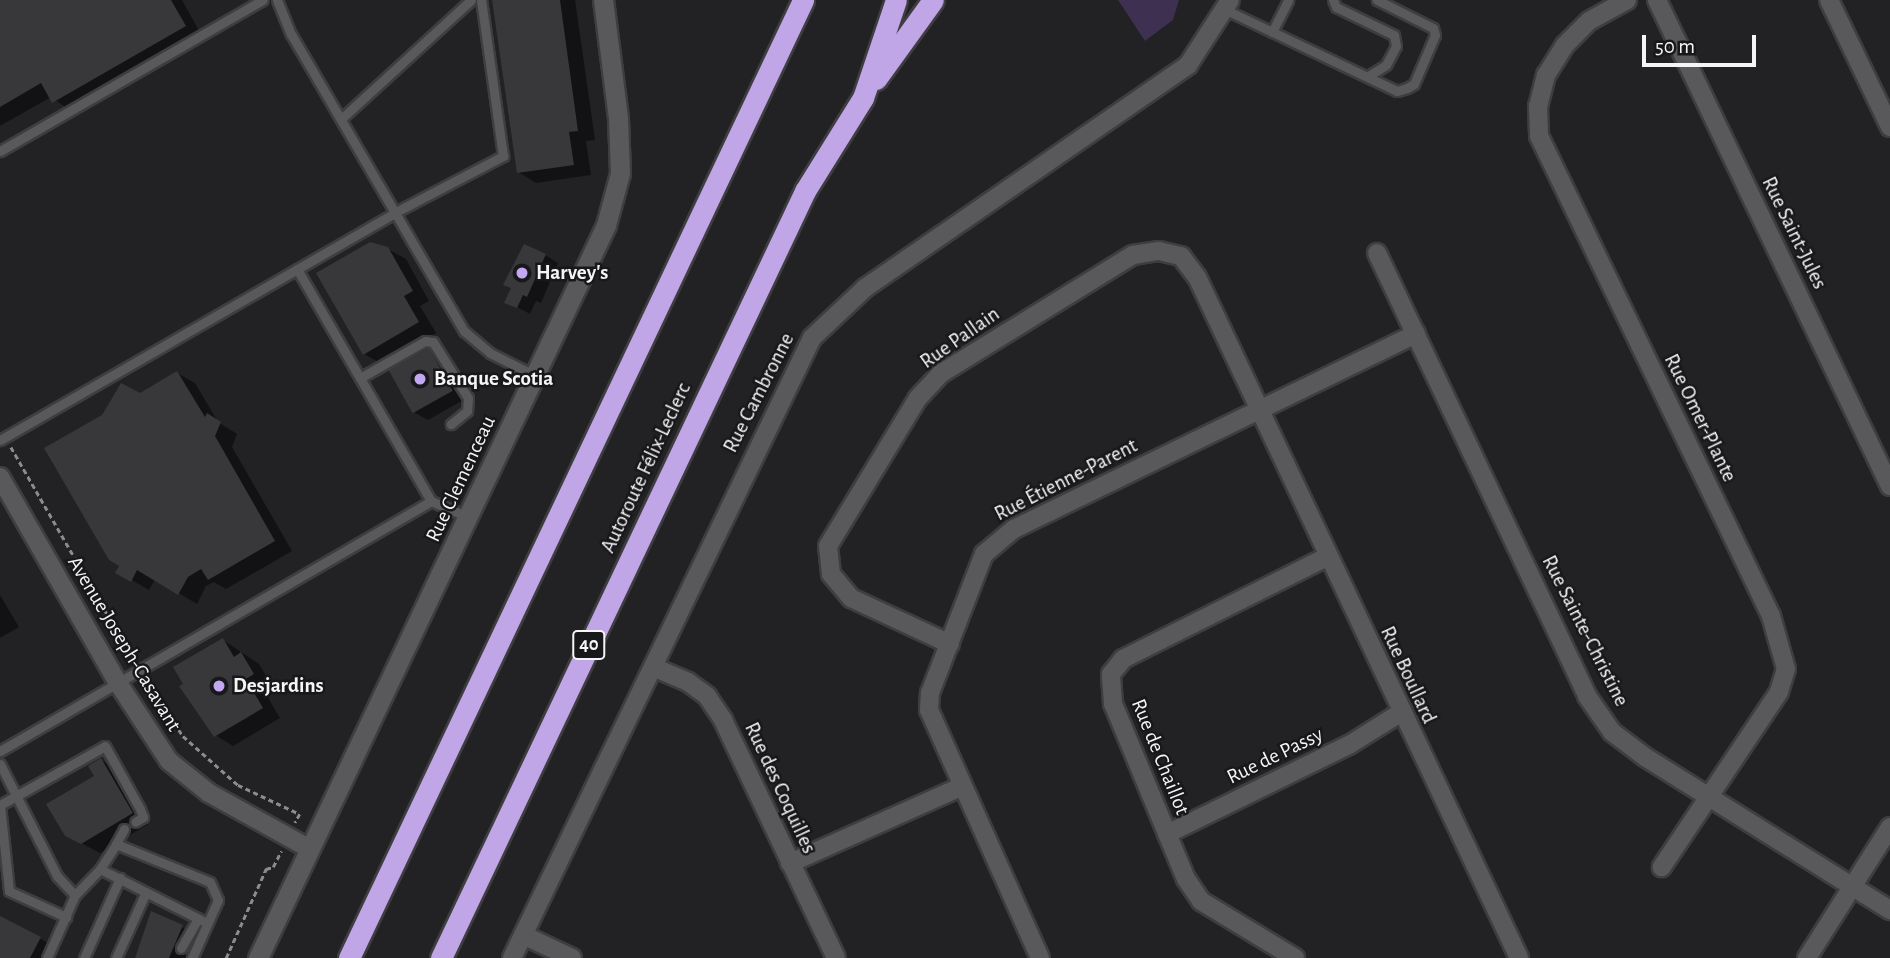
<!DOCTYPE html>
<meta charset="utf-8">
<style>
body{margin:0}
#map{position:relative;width:1890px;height:958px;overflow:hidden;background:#222124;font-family:"Alegreya Sans",sans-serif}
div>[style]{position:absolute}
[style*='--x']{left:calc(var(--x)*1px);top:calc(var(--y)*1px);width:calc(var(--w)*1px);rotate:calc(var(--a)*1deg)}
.green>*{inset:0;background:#3e3051}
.shadow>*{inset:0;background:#0007}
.building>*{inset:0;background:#38373a;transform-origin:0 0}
.path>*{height:2.5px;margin-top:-1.25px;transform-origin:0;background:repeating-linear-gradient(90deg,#8c8b8e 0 5px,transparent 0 8.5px)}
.roads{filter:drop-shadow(2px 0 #3e3d40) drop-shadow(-2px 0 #3e3d40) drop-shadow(0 2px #3e3d40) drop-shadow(0 -2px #3e3d40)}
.service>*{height:9px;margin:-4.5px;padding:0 4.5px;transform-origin:4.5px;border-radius:4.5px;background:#59585b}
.minor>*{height:18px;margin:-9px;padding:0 9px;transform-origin:9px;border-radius:9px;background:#59585b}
.tertiary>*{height:19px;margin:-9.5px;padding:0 9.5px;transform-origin:9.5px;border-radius:9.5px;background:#59585b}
.motorway>*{height:21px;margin:-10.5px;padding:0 10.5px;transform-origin:10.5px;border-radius:10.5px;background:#c0a6e7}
.dots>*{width:19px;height:19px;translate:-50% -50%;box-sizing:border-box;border:4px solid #18171a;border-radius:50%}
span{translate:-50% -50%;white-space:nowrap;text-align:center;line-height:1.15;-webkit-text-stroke:5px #18171a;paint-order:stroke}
.shield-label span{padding:2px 5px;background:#18171a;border:2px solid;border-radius:5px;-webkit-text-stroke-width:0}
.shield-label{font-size:19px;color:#f5f4f6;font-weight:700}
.street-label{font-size:21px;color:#f5f4f6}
.poi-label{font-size:21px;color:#f5f4f6;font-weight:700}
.left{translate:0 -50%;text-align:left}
.scale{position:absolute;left:1642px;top:35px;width:114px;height:32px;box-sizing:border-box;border:4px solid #f5f4f6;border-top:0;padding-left:9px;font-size:21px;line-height:24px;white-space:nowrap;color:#f5f4f6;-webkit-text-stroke:5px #18171a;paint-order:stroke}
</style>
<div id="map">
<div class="green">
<i style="clip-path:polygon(1118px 0,1179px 0,1173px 20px,1145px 41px)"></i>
</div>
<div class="shadow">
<i style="clip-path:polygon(0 0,182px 0,202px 36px,71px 111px,51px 97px,0 126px)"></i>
<i style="clip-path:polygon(494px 0,575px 0,595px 140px,586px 141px,591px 175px,536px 183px,518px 172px)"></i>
<i style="clip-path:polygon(388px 249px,406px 259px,429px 301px,420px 306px,436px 333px,382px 364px,364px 354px)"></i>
<i style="clip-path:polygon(545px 255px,558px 263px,541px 303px,536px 301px,530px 314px,507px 302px)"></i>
<i style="clip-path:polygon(429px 350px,442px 358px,465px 399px,428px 420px,415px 413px)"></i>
<i style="clip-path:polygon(177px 373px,195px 383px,218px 422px,237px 434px,232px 447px,292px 551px,226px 589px,214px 582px,206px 586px,197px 604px,155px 579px,149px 590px,118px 572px,140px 395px)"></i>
<i style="clip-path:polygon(0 595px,19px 627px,0 638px)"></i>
<i style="clip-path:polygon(223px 640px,259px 664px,271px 684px,263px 689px,280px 718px,233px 746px,215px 735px)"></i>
<i style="clip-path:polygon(101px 760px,119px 770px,150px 823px,100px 853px,66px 835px)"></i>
<i style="clip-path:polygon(152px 913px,196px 934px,185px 958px,135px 958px)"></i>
<i style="clip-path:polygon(0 918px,58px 948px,53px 958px,0 958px)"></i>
</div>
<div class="building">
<i style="clip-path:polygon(0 0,171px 0,186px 26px,52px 103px,41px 83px,0 107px)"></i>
<i style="clip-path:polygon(492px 0,560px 0,578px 131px,569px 132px,574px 165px,517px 173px)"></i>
<i style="clip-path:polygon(370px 242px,388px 247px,413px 291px,404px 296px,419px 322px,363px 355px,316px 273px)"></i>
<i style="clip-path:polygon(524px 244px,546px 254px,527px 297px,523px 295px,517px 308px,504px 303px,511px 288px,503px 285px)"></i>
<i style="left:429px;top:348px;width:49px;height:46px;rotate:61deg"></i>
<i style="clip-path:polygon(177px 371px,205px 417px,207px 413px,221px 422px,215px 436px,275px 541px,208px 580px,201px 569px,188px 577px,178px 595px,137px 570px,131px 582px,115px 573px,119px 566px,109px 560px,44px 448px,102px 415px,121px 383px,140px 393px)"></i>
<i style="clip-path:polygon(223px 638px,234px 657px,241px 652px,254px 674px,246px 679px,263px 708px,214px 737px,179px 686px,183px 684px,173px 667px)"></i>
<i style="clip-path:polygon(101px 758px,133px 813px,81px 844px,65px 836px,46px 804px,94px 776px,88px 766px)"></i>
<i style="clip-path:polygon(151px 911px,183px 925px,169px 958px,135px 958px)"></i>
<i style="clip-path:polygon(0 916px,41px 937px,30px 958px,0 958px)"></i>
</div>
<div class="path">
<i style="--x:11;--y:447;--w:245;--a:60.1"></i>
<i style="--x:146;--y:680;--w:67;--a:56.5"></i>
<i style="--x:183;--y:736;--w:74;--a:41.7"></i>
<i style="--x:238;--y:785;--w:68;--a:25.1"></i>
<i style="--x:300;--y:814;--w:10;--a:119"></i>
<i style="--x:226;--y:958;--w:98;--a:-65.8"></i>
<i style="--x:266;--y:869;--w:7;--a:-16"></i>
<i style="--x:273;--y:867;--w:18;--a:-63"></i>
</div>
<div class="roads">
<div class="service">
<i style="--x:277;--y:0;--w:37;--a:68"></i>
<i style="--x:291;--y:34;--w:344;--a:59.8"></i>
<i style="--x:464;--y:331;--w:34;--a:40"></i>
<i style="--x:490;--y:353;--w:49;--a:26.6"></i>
<i style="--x:1333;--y:0;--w:8;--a:67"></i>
<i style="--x:1336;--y:7;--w:64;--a:25.8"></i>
<i style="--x:1394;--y:35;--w:11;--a:80"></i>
<i style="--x:1396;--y:46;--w:21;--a:118"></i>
<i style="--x:1386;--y:65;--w:22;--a:148"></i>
<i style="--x:1224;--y:9;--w:191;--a:25.4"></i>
<i style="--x:1397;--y:91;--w:10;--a:-17"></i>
<i style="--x:1407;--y:88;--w:8;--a:-30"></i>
<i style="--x:1414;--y:84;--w:53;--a:-66.8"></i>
<i style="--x:1435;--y:35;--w:7;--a:-106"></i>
<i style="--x:1433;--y:28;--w:63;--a:-153.4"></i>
<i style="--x:1272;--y:32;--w:36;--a:-63"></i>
<i style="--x:341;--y:119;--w:176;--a:-42.5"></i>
<i style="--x:0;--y:151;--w:303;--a:-29.9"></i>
<i style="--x:297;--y:269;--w:268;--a:60"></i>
<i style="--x:431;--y:501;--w:40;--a:23.4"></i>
<i style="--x:360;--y:378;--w:75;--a:-29.6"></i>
<i style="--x:425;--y:341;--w:8;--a:7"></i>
<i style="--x:433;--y:342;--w:66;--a:58"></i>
<i style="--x:468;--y:398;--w:13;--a:94"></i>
<i style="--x:467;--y:411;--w:21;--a:141"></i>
<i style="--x:0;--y:440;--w:457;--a:-29.9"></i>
<i style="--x:396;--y:212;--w:121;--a:-27.6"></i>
<i style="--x:503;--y:156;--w:158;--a:-98"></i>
<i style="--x:0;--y:751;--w:498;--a:-30.1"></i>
<i style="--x:0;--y:764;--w:126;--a:63"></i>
<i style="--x:57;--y:876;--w:26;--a:47"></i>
<i style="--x:75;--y:895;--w:69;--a:114"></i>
<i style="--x:0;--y:805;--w:120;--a:-29.3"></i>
<i style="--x:105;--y:746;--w:72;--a:60.9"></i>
<i style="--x:140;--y:809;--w:9;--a:69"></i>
<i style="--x:143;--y:817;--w:9;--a:148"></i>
<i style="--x:0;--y:805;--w:86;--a:84"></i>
<i style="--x:9;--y:891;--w:63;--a:24.5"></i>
<i style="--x:116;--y:844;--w:17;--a:-62"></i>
<i style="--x:100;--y:869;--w:30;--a:-57"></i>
<i style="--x:116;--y:844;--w:101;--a:22"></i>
<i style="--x:210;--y:882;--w:20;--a:66"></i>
<i style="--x:218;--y:900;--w:64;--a:114.1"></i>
<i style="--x:75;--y:895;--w:36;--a:-46"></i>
<i style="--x:100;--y:869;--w:120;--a:26.8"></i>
<i style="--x:181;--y:948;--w:34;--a:-60"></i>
<i style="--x:84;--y:958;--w:88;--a:-65.8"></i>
<i style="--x:116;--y:958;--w:72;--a:-65.6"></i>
</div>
<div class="minor">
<i style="--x:1627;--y:0;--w:43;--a:151.1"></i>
<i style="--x:1589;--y:21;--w:34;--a:135"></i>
<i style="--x:1565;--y:45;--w:36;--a:122"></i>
<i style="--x:1546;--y:75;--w:32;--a:104"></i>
<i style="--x:1538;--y:106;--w:30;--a:88"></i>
<i style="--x:1539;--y:136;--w:533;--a:64.2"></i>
<i style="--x:1771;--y:616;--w:55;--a:74.2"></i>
<i style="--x:1786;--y:669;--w:24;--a:107"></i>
<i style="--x:1779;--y:692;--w:211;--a:123.8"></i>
<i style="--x:1657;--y:0;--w:539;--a:64.39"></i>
<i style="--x:1829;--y:0;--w:141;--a:64.3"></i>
<i style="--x:1377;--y:253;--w:490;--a:64.6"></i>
<i style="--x:1587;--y:696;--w:44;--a:55.2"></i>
<i style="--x:1612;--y:732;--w:41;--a:37.1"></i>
<i style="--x:1645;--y:757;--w:289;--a:32"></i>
<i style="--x:0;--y:477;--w:237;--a:60.2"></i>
<i style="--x:118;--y:683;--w:93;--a:56.8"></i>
<i style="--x:169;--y:761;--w:51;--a:38.7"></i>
<i style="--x:209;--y:793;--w:115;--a:29"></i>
<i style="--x:950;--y:644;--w:109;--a:-155.1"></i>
<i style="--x:851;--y:598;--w:31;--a:-130"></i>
<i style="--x:831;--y:574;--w:28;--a:-96"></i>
<i style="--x:828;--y:546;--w:173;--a:-58.7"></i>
<i style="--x:918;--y:398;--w:33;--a:-47"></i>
<i style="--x:940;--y:374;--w:227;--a:-31.7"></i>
<i style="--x:1133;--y:255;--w:26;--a:-9"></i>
<i style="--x:1159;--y:251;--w:23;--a:13"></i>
<i style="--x:1181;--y:256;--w:26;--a:53"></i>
<i style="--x:1197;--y:277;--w:753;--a:64.69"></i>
<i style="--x:653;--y:667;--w:38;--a:23"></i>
<i style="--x:688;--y:682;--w:24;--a:36"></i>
<i style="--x:707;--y:696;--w:29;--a:56"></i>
<i style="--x:723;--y:720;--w:263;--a:64.6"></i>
<i style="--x:1167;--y:834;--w:203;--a:-26.1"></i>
<i style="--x:1349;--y:745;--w:60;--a:-32.1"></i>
<i style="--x:790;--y:863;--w:187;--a:-24"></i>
<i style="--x:523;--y:935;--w:54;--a:25.1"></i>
<i style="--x:512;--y:958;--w:689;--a:-64.18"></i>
<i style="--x:812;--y:338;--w:73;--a:-43.3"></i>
<i style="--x:865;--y:288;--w:393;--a:-34.6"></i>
<i style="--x:1188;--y:65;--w:77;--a:-57.1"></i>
<i style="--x:1040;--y:958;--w:272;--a:-114.1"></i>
<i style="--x:929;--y:710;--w:17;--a:-87"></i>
<i style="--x:930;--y:693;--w:149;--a:-68.8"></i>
<i style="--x:984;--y:554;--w:39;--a:-40"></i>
<i style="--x:1014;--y:529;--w:447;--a:-25.9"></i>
<i style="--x:1295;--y:958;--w:110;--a:-148.8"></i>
<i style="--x:1201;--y:901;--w:27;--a:-124"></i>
<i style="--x:1186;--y:879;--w:190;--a:-112.6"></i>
<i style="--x:1113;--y:704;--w:30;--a:-94"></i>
<i style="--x:1111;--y:674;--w:19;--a:-51"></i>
<i style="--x:1123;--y:659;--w:228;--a:-26.6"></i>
<i style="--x:1807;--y:958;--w:155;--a:-57.6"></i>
</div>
<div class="tertiary">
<i style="--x:258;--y:958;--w:811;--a:-64.6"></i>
<i style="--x:606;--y:225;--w:54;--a:-74.9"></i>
<i style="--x:620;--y:173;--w:55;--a:-92.1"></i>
<i style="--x:618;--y:118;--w:119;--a:-97.2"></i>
</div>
<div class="motorway">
<i style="--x:876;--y:79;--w:97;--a:-54.2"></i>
<i style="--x:349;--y:958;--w:1060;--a:-64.64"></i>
<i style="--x:441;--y:958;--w:849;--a:-64.61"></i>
<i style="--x:805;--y:191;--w:110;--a:-58.1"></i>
<i style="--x:863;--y:98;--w:103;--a:-71.4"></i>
</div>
</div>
<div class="dots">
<i style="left:522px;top:273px;background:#c4a7f1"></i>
<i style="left:420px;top:379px;background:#c4a7f1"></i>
<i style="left:219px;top:686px;background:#c4a7f1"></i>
</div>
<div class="shield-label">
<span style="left:589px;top:645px">40</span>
</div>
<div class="street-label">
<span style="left:1794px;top:233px;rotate:64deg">Rue Saint-Jules</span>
<span style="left:960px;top:338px;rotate:-35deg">Rue Pallain</span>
<span style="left:759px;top:393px;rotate:-63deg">Rue Cambronne</span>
<span style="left:1700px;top:418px;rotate:64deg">Rue Omer-Plante</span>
<span style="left:646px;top:468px;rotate:-65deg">Autoroute Félix-Leclerc</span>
<span style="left:461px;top:479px;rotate:-65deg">Rue Clemenceau</span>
<span style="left:1066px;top:480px;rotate:-27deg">Rue Étienne-Parent</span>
<span style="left:1585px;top:631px;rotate:63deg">Rue Sainte-Christine</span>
<span style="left:124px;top:644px;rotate:59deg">Avenue Joseph-Casavant</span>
<span style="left:1408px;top:675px;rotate:65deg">Rue Boullard</span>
<span style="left:1275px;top:756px;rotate:-26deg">Rue de Passy</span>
<span style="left:1160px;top:757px;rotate:68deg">Rue de Chaillot</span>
<span style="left:780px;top:788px;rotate:65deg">Rue des Coquilles</span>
</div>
<div class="poi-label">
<span class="left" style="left:536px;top:273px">Harvey's</span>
<span class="left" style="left:434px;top:379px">Banque Scotia</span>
<span class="left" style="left:233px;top:686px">Desjardins</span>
</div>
<div class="scale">50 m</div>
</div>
